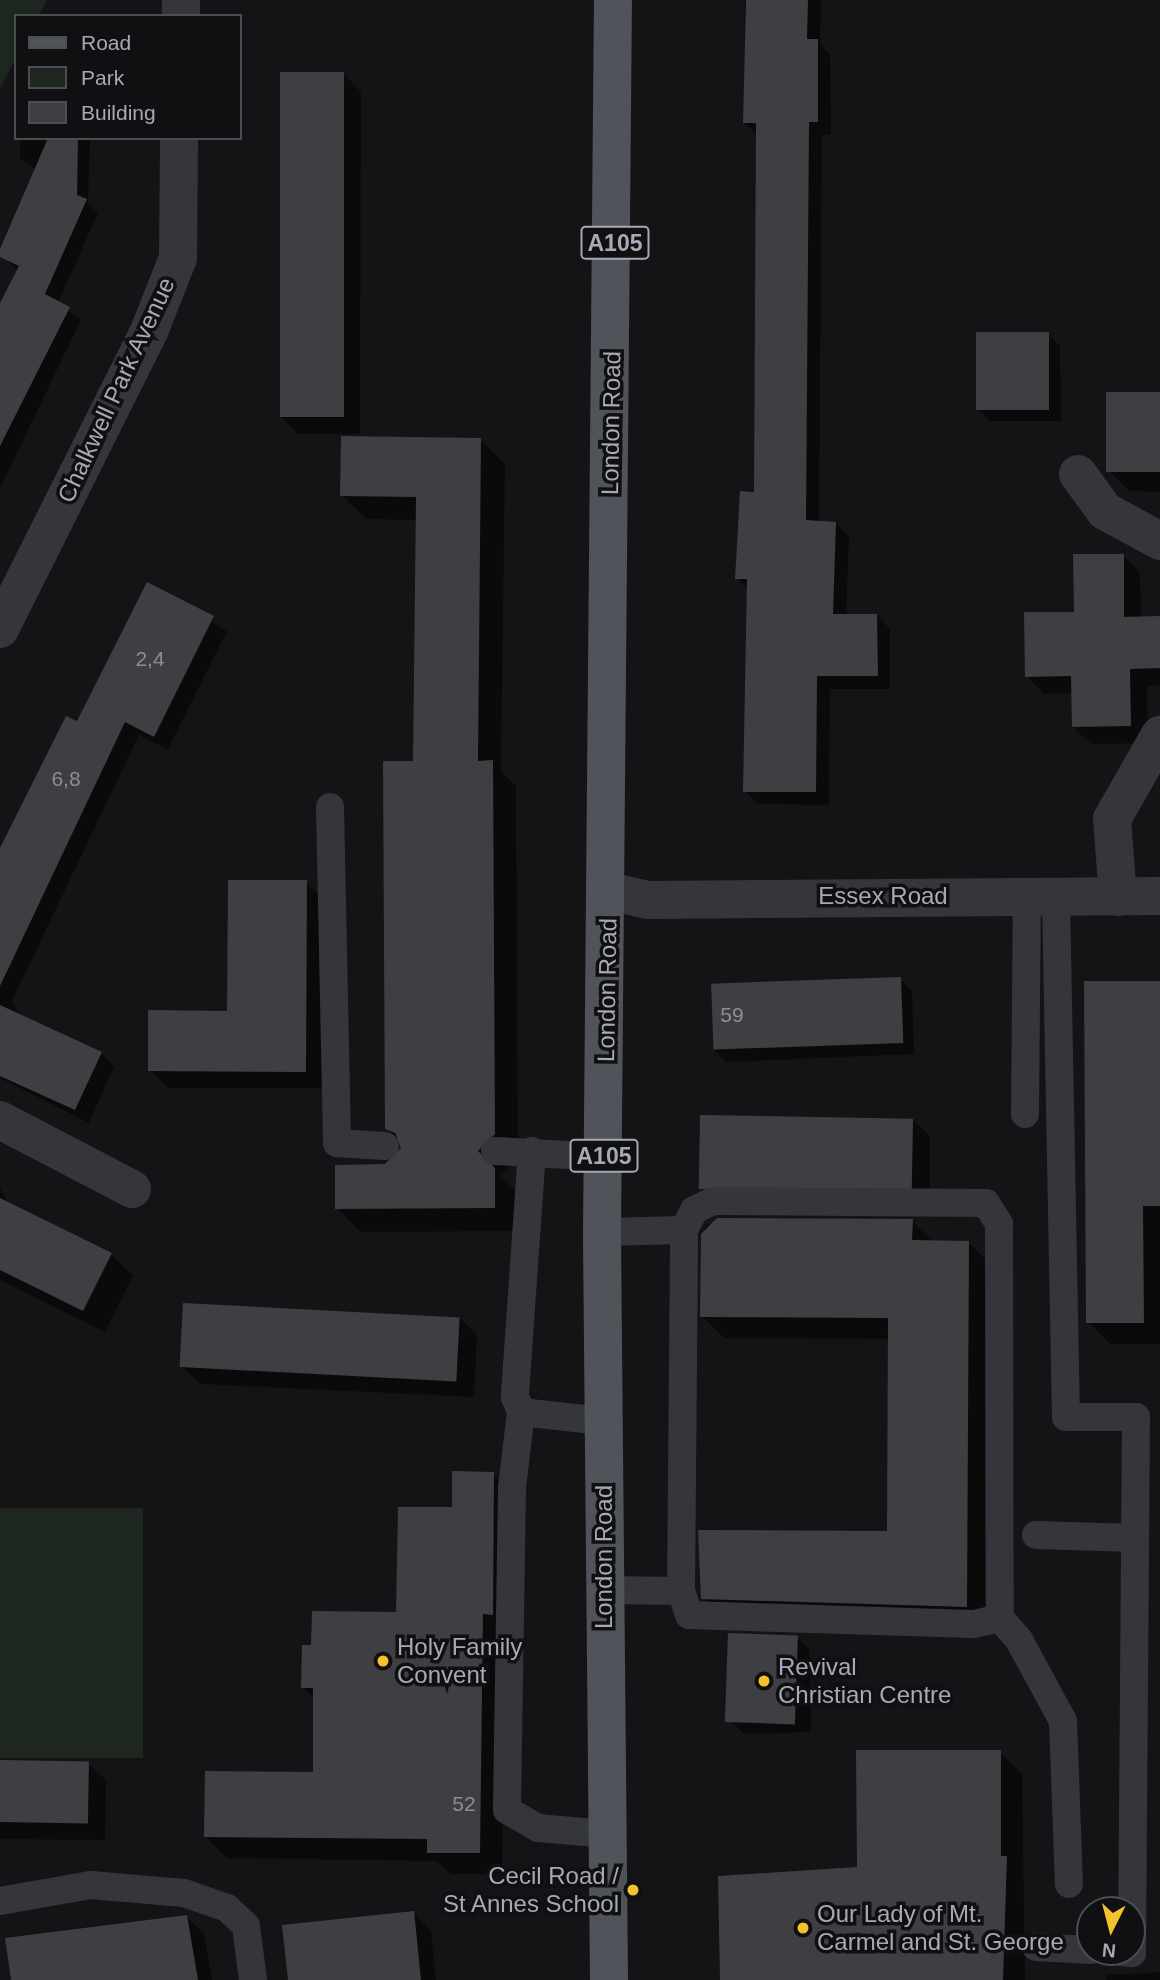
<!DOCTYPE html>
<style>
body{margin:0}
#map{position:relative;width:1160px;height:1980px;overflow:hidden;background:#141416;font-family:Arial,sans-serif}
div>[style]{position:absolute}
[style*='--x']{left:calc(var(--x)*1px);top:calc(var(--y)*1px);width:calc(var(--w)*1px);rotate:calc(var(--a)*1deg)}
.green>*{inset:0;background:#1e2620;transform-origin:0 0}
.shadow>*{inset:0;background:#0007}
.building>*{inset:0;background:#3f3f43;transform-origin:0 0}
.lane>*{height:28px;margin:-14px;padding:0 14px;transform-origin:14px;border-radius:14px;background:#35363b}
.street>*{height:38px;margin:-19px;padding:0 19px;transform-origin:19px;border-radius:19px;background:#35363b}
.primary>*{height:38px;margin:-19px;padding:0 19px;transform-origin:19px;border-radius:19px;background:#51535a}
.dots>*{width:19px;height:19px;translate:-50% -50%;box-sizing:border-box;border:4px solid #100f11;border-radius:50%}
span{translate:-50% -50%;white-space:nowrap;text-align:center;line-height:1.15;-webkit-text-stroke:7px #100f11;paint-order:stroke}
.number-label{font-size:21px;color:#8c8f9a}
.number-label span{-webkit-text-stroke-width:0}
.shield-label span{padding:2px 5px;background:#100f11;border:2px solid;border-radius:5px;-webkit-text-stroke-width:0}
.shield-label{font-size:23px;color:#a6aab7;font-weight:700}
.street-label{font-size:24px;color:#a6aab7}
.poi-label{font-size:24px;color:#a6aab7}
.left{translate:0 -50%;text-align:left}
.right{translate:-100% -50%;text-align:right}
.legend{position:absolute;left:14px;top:14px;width:228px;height:126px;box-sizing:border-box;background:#100f11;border:2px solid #4c4d53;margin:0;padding:9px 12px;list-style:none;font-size:21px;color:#a6aab7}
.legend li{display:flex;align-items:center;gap:14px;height:35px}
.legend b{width:35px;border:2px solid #4c4d53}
.north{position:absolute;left:1076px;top:1896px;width:70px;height:70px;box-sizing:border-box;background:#100f11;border:2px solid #4c4d53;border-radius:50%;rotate:186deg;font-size:19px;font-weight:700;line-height:28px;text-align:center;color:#a6aab7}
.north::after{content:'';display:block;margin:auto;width:24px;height:32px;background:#f5c12d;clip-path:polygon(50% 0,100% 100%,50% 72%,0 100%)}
</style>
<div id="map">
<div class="green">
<i style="clip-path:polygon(0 0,47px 0,38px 16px,16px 16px,16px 58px,0 88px)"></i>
<i style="left:0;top:1508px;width:143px;height:250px"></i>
</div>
<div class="shadow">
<i style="clip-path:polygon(745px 0,821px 0,820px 44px,830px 55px,831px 135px,822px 135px,819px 523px,836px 523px,849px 537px,846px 616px,877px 615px,890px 629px,890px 689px,830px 689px,829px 805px,758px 804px,745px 791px,749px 590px,737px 578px,755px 494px,758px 136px,744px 122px)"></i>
<i style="clip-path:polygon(344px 74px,361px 92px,360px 434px,298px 434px,280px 416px)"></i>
<i style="clip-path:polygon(20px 138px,90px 138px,88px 203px,98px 213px,58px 303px,81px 320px,0 488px,0 307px,18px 271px,0 253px,36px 170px,20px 158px)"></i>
<i style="clip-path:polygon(1048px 334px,1060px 346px,1061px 421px,990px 421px,978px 409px)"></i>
<i style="clip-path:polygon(1160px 395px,1160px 492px,1129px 491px,1111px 473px)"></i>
<i style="clip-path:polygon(481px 440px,505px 464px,501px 771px,516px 786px,518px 1159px,501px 1176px,518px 1193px,518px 1231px,361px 1232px,337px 1208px,401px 1156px,401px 1143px,387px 1129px,414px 763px,417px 520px,366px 519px,342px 495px)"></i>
<i style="clip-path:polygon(1123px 555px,1140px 573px,1141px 618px,1160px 618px,1160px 685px,1147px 686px,1148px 743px,1091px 744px,1073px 727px,1073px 693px,1044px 694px,1027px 676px)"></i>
<i style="clip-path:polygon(147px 584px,227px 631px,168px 749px,139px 735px,12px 1001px,20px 1016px,101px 1053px,114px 1067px,89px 1123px,0 1078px,0 853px,77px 723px)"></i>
<i style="clip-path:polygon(306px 882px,324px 900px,323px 1088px,168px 1088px,150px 1070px,229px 1012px)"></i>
<i style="clip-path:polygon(900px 979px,912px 991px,914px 1054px,726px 1062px,714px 1050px)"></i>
<i style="clip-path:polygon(1160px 982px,1160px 1344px,1110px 1344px,1088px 1322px)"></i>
<i style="clip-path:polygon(912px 1119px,930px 1136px,930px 1203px,719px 1206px,701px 1188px)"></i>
<i style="clip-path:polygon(0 1188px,9px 1204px,111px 1254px,133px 1276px,105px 1332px,0 1280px)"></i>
<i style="clip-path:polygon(912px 1221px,933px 1242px,968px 1242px,990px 1264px,988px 1628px,725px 1620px,703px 1598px,889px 1533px,889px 1339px,724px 1338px,702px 1316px,702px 1234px,707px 1224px)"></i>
<i style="clip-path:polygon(459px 1317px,477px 1335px,474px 1397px,200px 1384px,182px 1367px)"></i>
<i style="clip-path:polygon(493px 1474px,515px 1496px,505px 1636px,502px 1874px,451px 1874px,437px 1861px,227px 1858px,205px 1836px,315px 1774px,315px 1699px,303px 1688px,313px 1647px,398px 1613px,454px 1509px)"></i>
<i style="clip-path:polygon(797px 1637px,809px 1649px,811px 1732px,744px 1734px,732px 1722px)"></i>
<i style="clip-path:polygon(1000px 1752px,1022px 1774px,1025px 1980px,721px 1980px)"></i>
<i style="clip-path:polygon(0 1761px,88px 1763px,106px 1780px,105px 1840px,0 1839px)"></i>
<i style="clip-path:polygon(413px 1913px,431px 1931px,436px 1980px,290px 1980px)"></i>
<i style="clip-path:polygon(187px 1917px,204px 1934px,212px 1980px,13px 1980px)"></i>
<i style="clip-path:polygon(1160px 1972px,1160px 1980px,1106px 1980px,1107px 1975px)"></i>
</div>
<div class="building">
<i style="clip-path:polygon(746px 0,808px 0,807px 39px,818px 39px,818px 122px,809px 122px,806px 520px,836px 522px,833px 614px,877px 614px,878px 676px,817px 676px,816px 792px,743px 792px,747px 579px,735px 579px,740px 491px,754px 492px,756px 123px,743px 123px)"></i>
<i style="left:280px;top:72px;width:64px;height:345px"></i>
<i style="clip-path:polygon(48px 138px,78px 138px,77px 195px,87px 199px,45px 294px,70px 307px,0 446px,0 303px,19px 266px,0 257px,0 249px)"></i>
<i style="left:976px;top:332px;width:73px;height:78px"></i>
<i style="left:1160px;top:392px;width:80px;height:54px;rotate:90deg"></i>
<i style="clip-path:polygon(341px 436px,481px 438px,478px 761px,493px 760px,495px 1134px,478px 1151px,495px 1168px,495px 1208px,335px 1209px,335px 1165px,385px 1164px,401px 1148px,395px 1133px,385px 1129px,383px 761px,413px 761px,416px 497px,340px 496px)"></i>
<i style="clip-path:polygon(1073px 554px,1124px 554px,1124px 617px,1160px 616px,1160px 668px,1130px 669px,1131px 726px,1072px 727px,1071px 676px,1025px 677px,1024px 612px,1074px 612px)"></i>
<i style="clip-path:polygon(147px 582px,214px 616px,154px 737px,125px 722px,0 986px,0 848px,66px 716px,77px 721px)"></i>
<i style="clip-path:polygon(228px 880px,307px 880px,306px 1072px,148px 1071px,148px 1010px,227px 1011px)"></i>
<i style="left:901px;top:977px;width:66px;height:190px;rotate:88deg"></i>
<i style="clip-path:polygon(1084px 981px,1160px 981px,1160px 1206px,1143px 1206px,1144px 1323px,1086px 1323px)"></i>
<i style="clip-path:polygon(0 1005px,102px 1052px,75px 1110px,0 1076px)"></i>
<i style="left:700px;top:1115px;width:213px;height:74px;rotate:1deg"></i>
<i style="clip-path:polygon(0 1198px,112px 1253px,83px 1311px,0 1270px)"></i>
<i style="clip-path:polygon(717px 1218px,913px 1219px,912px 1240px,969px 1241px,967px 1607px,701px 1599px,698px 1530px,887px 1531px,888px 1318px,700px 1317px,701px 1234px)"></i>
<i style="left:183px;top:1303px;width:277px;height:64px;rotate:3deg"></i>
<i style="clip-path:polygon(452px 1471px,494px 1472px,493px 1615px,483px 1614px,480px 1853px,427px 1853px,427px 1839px,204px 1837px,205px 1771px,313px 1772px,313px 1688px,301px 1688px,302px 1645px,311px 1645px,312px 1611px,396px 1612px,398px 1507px,452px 1507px)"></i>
<i style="left:728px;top:1633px;width:70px;height:89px;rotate:2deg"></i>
<i style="clip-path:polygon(856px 1750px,1001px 1750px,1001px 1856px,1007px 1856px,1003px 1980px,720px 1980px,718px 1876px,857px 1867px)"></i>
<i style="left:0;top:1760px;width:89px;height:62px;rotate:1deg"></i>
<i style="clip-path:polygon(414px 1911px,421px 1980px,288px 1980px,282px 1925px)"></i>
<i style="clip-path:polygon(187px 1915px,198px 1980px,11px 1980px,5px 1938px)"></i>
</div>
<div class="lane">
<i style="--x:330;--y:807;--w:336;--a:88.8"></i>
<i style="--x:337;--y:1143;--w:48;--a:3.6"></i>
<i style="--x:1056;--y:898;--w:519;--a:88.9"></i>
<i style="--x:1066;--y:1417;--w:70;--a:0"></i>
<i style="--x:1136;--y:1417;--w:536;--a:90.43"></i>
<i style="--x:1132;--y:1953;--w:11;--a:-175"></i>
<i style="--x:1025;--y:1114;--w:218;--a:-89.5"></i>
<i style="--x:495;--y:1151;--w:109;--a:3.2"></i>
<i style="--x:532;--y:1151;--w:247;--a:94"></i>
<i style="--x:515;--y:1397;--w:16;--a:68"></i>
<i style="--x:521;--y:1412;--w:82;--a:6.3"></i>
<i style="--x:602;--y:1232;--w:82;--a:-1.4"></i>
<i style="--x:684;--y:1230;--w:22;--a:-63"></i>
<i style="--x:694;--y:1210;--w:21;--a:-25"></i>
<i style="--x:713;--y:1201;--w:273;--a:0.4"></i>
<i style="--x:986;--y:1203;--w:25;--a:58"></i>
<i style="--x:999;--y:1224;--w:394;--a:89.9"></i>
<i style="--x:1000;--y:1618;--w:28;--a:167"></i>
<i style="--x:973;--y:1624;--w:284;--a:-178.2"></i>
<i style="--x:689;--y:1615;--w:25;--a:-108"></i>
<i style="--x:681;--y:1591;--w:77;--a:-179.3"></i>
<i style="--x:521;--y:1412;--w:77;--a:96.8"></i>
<i style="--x:512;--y:1488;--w:322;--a:90.9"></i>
<i style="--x:507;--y:1810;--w:36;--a:30"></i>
<i style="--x:538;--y:1828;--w:68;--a:5"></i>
<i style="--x:1036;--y:1535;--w:99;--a:1.7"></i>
<i style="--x:681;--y:1591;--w:361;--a:-89.5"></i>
<i style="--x:1000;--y:1618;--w:29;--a:49"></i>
<i style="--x:1019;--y:1640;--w:92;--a:61.5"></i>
<i style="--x:1063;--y:1721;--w:163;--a:87.9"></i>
<i style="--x:0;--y:1901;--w:92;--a:-10"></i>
<i style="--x:91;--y:1885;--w:93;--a:4.9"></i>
<i style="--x:184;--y:1893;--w:46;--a:19.2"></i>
<i style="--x:227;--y:1908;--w:26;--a:43"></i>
<i style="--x:246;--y:1926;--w:54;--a:82.6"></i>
<i style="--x:1036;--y:1947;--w:54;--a:3.2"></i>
</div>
<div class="street">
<i style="--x:181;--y:16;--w:16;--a:-90"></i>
<i style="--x:1078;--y:474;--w:46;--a:53.9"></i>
<i style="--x:1105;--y:511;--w:63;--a:28.6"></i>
<i style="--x:0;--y:629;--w:335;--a:-63.4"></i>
<i style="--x:150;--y:329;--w:76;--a:-68.5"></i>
<i style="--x:178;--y:258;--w:120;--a:-89.5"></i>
<i style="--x:608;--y:891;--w:41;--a:12.7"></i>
<i style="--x:648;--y:900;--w:512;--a:-0.45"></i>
<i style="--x:1118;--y:897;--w:78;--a:-94.4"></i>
<i style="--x:1112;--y:819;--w:97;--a:-60.3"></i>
<i style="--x:0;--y:1120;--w:149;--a:27.6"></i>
</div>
<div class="primary">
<i style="--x:609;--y:1980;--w:748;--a:-90.54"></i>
<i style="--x:602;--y:1232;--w:1232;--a:-89.49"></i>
</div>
<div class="dots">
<i style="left:383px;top:1661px;background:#f5c12d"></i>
<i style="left:764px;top:1681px;background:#f5c12d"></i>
<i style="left:633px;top:1890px;background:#f5c12d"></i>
<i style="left:803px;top:1928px;background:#f5c12d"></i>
</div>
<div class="number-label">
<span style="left:150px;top:659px">2,4</span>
<span style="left:66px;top:779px">6,8</span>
<span style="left:732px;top:1015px">59</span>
<span style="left:464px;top:1804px">52</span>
</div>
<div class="shield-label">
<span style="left:615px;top:243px">A105</span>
<span style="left:604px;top:1156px">A105</span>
</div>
<div class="street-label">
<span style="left:116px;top:390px;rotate:-65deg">Chalkwell Park Avenue</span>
<span style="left:611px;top:423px;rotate:-89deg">London Road</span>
<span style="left:883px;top:896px">Essex Road</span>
<span style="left:607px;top:990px;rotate:-89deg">London Road</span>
<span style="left:604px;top:1557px;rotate:-90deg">London Road</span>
</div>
<div class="poi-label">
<span class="left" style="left:397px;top:1661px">Holy Family<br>Convent</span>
<span class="left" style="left:778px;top:1681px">Revival<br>Christian Centre</span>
<span class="right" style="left:619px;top:1890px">Cecil Road /<br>St Annes School</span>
<span class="left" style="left:817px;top:1928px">Our Lady of Mt.<br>Carmel and St. George</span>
</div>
<ul class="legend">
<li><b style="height:9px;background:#51535a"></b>Road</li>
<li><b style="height:19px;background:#1e2620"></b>Park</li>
<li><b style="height:19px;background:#3f3f43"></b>Building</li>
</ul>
<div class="north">N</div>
</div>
